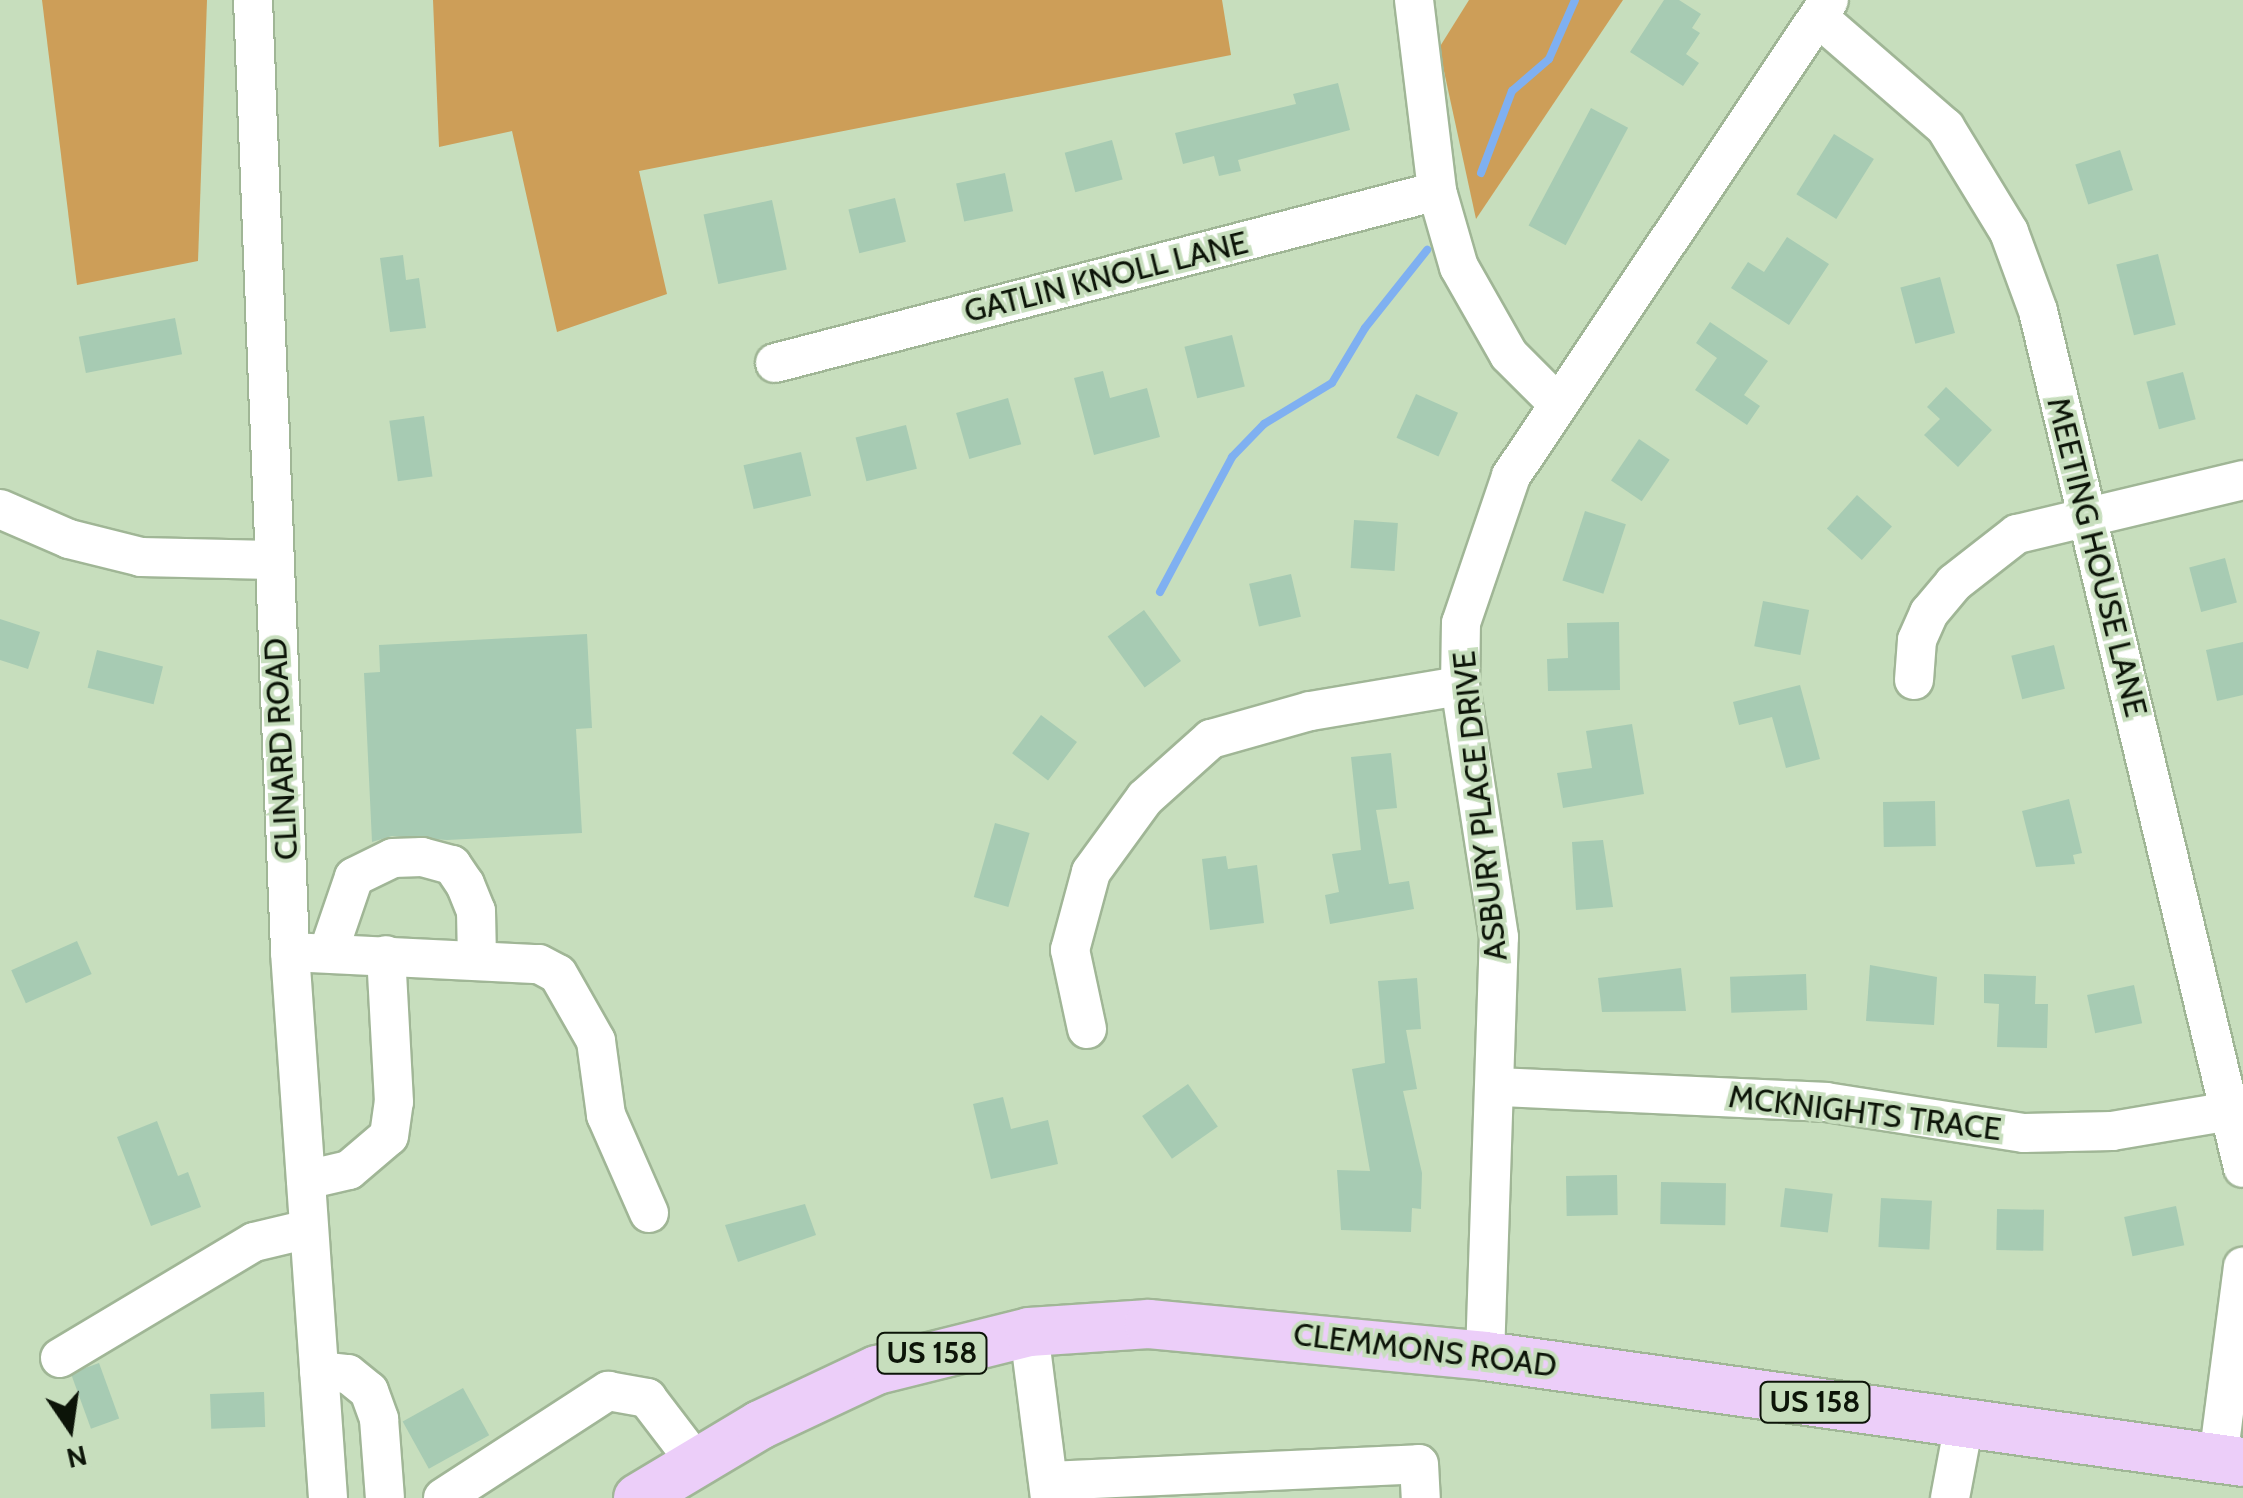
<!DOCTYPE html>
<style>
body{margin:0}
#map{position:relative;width:2243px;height:1498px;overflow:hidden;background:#c7debd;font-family:Cabin,sans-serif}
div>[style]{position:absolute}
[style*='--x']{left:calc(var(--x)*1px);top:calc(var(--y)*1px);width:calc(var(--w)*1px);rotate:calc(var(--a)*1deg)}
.green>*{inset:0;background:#cd9e58}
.stream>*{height:8px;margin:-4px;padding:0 4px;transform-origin:4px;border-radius:4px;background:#7fb0f1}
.building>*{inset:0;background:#a7cbb3;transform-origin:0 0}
.roads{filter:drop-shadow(2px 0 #a0b696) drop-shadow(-2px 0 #a0b696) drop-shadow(0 2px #a0b696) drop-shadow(0 -2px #a0b696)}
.minor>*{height:38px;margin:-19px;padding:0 19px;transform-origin:19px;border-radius:19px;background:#fff}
.major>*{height:48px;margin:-24px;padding:0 24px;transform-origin:24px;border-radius:24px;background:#eccef9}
span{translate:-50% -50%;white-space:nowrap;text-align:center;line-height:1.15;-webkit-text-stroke:8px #c7debd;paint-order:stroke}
.shield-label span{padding:2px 8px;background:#c7debd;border:2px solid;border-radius:8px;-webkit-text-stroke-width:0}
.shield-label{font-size:30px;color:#0c1408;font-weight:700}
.street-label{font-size:32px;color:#0c1408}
.north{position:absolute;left:20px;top:1378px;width:100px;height:100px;-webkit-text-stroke:8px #c7debd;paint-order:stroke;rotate:167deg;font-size:28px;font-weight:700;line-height:40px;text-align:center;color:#0c1408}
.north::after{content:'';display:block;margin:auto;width:35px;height:45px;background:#0c1408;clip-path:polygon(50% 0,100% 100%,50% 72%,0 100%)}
</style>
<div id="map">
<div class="green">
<i style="clip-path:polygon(42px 0,207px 0,198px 261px,77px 285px)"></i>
<i style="clip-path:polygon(433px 0,1222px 0,1231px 55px,639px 171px,667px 294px,557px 332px,512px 131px,439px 147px)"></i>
<i style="clip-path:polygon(1469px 0,1623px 0,1476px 219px,1439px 48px)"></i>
</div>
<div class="stream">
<i style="--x:1481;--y:173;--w:88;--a:-69.3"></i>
<i style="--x:1512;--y:91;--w:49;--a:-40.9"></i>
<i style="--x:1549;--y:59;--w:64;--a:-66.2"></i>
<i style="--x:1160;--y:592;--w:153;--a:-61.9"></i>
<i style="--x:1232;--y:457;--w:46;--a:-45.9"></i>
<i style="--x:1264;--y:424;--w:79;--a:-31.1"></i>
<i style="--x:1332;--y:383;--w:64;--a:-59"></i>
<i style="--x:1365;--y:328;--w:100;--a:-51.5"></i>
</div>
<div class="building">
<i style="clip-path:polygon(1664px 0,1679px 0,1701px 14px,1692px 28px,1700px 33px,1686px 54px,1699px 63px,1683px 86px,1630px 52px)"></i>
<i style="clip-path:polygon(1338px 83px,1350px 130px,1238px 160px,1241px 171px,1219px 176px,1214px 156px,1183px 164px,1175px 133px,1296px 104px,1293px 94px)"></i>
<i style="left:1591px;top:108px;width:42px;height:133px;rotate:28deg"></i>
<i style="left:1834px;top:134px;width:47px;height:71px;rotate:32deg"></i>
<i style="left:1112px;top:140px;width:41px;height:49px;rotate:75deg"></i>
<i style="left:2120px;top:150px;width:42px;height:47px;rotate:72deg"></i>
<i style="left:1005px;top:173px;width:39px;height:50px;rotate:78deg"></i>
<i style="left:895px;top:198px;width:45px;height:48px;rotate:76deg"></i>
<i style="left:772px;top:200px;width:71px;height:70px;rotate:78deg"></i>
<i style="clip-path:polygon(1787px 237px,1829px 264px,1789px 325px,1731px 288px,1748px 262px,1764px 272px)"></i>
<i style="left:2158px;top:254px;width:73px;height:43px;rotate:76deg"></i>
<i style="clip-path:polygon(403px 255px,406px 280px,419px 278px,426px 328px,390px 332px,380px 258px)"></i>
<i style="left:1940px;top:277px;width:58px;height:41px;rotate:75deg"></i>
<i style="left:175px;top:318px;width:37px;height:98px;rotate:79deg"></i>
<i style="clip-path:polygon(1710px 322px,1768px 361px,1744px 395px,1760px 406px,1747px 425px,1695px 390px,1717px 358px,1696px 343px)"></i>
<i style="left:1232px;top:335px;width:53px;height:49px;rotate:76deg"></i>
<i style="clip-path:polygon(1103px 371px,1110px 398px,1147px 388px,1160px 437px,1094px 455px,1074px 378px)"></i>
<i style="left:2183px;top:372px;width:49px;height:38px;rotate:75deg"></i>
<i style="clip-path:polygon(1946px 387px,1992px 430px,1958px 467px,1924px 435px,1940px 419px,1927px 407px)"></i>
<i style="left:1416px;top:394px;width:46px;height:48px;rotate:24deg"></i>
<i style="left:1008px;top:398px;width:48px;height:54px;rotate:74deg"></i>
<i style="left:424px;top:416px;width:61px;height:35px;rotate:82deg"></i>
<i style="left:906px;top:425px;width:45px;height:52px;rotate:76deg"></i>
<i style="left:1639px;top:439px;width:37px;height:50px;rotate:34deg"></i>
<i style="left:801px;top:452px;width:45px;height:59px;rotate:77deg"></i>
<i style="left:1857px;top:495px;width:47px;height:45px;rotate:42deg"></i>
<i style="left:1585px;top:511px;width:43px;height:73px;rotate:18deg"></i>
<i style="left:1354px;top:520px;width:44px;height:48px;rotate:4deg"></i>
<i style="left:2225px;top:558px;width:46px;height:37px;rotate:75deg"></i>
<i style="left:1291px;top:574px;width:44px;height:43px;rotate:77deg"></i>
<i style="left:1763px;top:601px;width:47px;height:46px;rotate:11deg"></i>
<i style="left:1144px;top:610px;width:63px;height:45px;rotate:54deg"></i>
<i style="clip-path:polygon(0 619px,40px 632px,28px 669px,0 660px)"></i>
<i style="clip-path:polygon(1619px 622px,1620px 690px,1548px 691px,1547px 659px,1568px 658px,1567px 623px)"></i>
<i style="clip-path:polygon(587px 634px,592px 728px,576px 729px,582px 833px,447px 840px,392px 836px,372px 842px,364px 673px,380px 672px,379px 645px)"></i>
<i style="clip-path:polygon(2243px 642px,2243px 695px,2217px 701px,2206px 650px)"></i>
<i style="left:2054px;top:645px;width:45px;height:44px;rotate:76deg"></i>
<i style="left:97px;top:650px;width:68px;height:39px;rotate:14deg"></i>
<i style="clip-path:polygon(1800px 685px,1820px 759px,1786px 768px,1772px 717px,1739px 725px,1733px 702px)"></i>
<i style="left:1041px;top:715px;width:45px;height:48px;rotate:37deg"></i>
<i style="clip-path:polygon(1632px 724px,1644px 794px,1563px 808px,1557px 773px,1592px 768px,1586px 731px)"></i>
<i style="clip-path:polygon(1391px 753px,1397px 808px,1376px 810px,1389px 884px,1409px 881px,1414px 909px,1330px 924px,1325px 895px,1339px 892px,1332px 854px,1361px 850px,1351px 757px)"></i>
<i style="clip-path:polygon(2069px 799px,2082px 853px,2073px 855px,2075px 864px,2036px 867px,2022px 811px)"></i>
<i style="left:1935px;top:801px;width:45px;height:52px;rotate:89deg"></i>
<i style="left:995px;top:823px;width:36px;height:77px;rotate:16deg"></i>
<i style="clip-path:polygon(1603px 840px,1613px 907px,1576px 910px,1572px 842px)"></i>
<i style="clip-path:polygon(1226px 856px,1228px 869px,1257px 865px,1264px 923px,1210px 930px,1202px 859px)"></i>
<i style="left:77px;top:941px;width:36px;height:72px;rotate:66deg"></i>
<i style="clip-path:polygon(1870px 965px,1937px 977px,1934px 1025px,1866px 1021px)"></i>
<i style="clip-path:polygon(1681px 968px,1686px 1011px,1602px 1012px,1598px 978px)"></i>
<i style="left:1806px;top:974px;width:36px;height:76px;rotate:88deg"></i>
<i style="clip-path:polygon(1984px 974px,2036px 976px,2035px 1004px,2048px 1004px,2047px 1048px,1997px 1047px,1999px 1004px,1984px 1003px)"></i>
<i style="clip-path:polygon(1417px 978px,1421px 1029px,1406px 1030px,1417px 1089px,1403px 1091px,1422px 1173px,1421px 1209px,1412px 1208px,1411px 1232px,1341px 1230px,1337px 1170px,1370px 1171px,1352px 1069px,1385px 1063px,1378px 981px)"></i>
<i style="left:2134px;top:985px;width:39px;height:48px;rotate:78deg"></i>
<i style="left:1188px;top:1084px;width:52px;height:56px;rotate:55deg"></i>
<i style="clip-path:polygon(1003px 1097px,1011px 1129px,1048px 1120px,1058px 1164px,991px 1179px,973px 1104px)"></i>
<i style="clip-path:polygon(157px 1121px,178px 1176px,188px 1172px,201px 1207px,151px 1226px,117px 1137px)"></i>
<i style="left:1617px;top:1175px;width:40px;height:51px;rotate:89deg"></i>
<i style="left:1661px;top:1182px;width:65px;height:42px;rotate:1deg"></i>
<i style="left:1785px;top:1188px;width:48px;height:39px;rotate:7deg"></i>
<i style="left:1881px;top:1198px;width:51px;height:49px;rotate:3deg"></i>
<i style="clip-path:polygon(805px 1204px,816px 1235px,738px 1262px,725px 1225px)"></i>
<i style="left:2176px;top:1206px;width:40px;height:53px;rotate:78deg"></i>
<i style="left:1997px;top:1209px;width:47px;height:41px;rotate:1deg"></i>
<i style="left:99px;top:1363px;width:59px;height:30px;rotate:70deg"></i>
<i style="left:463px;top:1388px;width:54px;height:69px;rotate:61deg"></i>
<i style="left:264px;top:1392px;width:35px;height:54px;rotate:88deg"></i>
</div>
<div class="roads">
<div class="minor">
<i style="--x:253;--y:0;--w:953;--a:87.77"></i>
<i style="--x:290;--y:952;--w:547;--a:86.02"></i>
<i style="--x:1414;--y:0;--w:192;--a:83.1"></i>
<i style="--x:1437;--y:191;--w:79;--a:73.9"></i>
<i style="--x:1459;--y:267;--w:101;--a:60.4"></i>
<i style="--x:1509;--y:355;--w:66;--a:45"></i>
<i style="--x:1819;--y:18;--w:167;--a:40.9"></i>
<i style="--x:1945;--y:127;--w:123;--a:58.6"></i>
<i style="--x:2009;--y:232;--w:84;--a:69.8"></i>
<i style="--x:2038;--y:311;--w:881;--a:76.55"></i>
<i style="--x:775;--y:363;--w:684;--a:-14.56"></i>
<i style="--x:0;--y:509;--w:75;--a:23.5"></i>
<i style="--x:69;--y:539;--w:74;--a:14"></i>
<i style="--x:141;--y:557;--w:131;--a:1.3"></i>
<i style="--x:1914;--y:680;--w:40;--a:-85.7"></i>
<i style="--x:1917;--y:640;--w:30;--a:-66"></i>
<i style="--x:1929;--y:613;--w:39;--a:-50"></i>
<i style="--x:1954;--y:583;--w:80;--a:-37.9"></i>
<i style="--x:2017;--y:534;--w:232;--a:-13.4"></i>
<i style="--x:290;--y:952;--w:249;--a:2.8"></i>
<i style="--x:539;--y:964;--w:21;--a:28"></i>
<i style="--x:558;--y:974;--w:77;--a:60.4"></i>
<i style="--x:596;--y:1041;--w:75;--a:82.3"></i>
<i style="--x:606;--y:1115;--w:107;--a:66.3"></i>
<i style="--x:328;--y:953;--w:80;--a:-71.1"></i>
<i style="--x:354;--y:877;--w:43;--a:-26"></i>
<i style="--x:393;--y:858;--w:29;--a:-2"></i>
<i style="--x:422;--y:857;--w:31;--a:15"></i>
<i style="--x:452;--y:865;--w:23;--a:56"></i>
<i style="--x:465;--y:884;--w:29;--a:68"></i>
<i style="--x:476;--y:911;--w:49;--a:88.8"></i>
<i style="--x:1087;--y:1029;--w:81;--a:-102.1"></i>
<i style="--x:1070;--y:950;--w:81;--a:-74.9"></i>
<i style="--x:1091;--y:872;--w:92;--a:-53.9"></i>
<i style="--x:1145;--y:798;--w:89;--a:-41.8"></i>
<i style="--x:1211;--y:739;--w:103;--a:-15.8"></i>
<i style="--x:1310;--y:711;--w:152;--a:-9.5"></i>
<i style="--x:1499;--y:1087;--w:327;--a:2.6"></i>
<i style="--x:1826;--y:1102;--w:200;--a:8.9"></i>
<i style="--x:2024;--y:1133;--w:88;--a:-1.3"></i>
<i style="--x:2112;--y:1131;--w:120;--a:-9.6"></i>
<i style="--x:306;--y:1180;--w:44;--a:-13.1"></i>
<i style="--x:349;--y:1170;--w:52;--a:-40.4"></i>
<i style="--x:389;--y:1136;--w:34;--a:-82"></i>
<i style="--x:394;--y:1102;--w:147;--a:-93.1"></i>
<i style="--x:1029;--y:1332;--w:167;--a:82.8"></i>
<i style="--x:1485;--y:1356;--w:419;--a:-88.1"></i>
<i style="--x:1499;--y:937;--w:254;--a:-98.8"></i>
<i style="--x:1460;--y:686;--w:63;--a:-89.1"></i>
<i style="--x:1461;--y:623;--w:155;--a:-71.2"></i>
<i style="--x:1511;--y:476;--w:572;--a:-56.25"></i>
<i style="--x:60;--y:1358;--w:226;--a:-30.9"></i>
<i style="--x:254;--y:1242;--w:56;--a:-13.5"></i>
<i style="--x:319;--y:1371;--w:29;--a:6"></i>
<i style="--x:348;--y:1374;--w:27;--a:39"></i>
<i style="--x:369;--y:1391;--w:30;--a:70"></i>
<i style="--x:379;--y:1419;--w:79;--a:85.7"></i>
<i style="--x:2218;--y:1459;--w:194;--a:-82.6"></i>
<i style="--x:1049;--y:1481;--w:370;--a:-2.6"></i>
<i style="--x:1419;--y:1464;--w:34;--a:87"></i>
<i style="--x:443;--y:1498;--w:197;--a:-33"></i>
<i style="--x:608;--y:1391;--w:40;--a:10"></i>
<i style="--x:647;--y:1398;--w:79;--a:52.7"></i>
<i style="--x:1950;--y:1498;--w:76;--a:-79.4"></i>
</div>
<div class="major">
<i style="--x:638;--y:1498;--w:142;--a:-30.9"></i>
<i style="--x:760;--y:1425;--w:129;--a:-25.2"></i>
<i style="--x:877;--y:1370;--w:157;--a:-14"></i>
<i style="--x:1029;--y:1332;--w:120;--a:-3.8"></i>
<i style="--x:1149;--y:1324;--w:338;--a:5.4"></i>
<i style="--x:1485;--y:1356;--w:765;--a:7.96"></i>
</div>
</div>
<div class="shield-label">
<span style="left:932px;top:1353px">US 158</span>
<span style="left:1815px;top:1402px">US 158</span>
</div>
<div class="street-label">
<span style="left:1106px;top:277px;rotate:-14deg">GATLIN KNOLL LANE</span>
<span style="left:2097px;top:557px;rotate:76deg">MEETING HOUSE LANE</span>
<span style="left:281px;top:749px;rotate:-93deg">CLINARD ROAD</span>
<span style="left:1480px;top:806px;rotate:-96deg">ASBURY PLACE DRIVE</span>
<span style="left:1865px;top:1113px;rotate:7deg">MCKNIGHTS TRACE</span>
<span style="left:1425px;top:1350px;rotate:7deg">CLEMMONS ROAD</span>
</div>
<div class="north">N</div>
</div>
